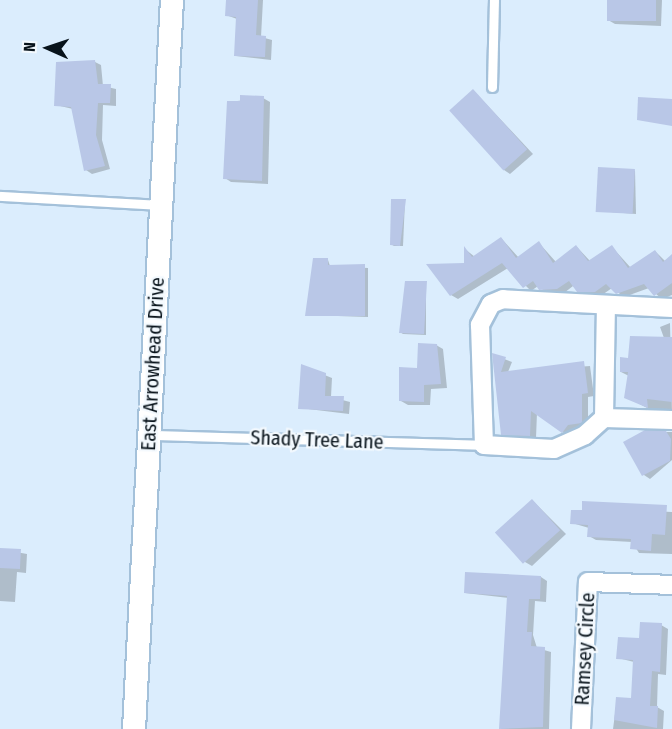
<!DOCTYPE html>
<style>
body{margin:0}
#map{position:relative;width:672px;height:729px;overflow:hidden;background:#dbedfd;font-family:"Fira Sans Condensed",sans-serif}
div>[style]{position:absolute}
[style*='--x']{left:calc(var(--x)*1px);top:calc(var(--y)*1px);width:calc(var(--w)*1px);rotate:calc(var(--a)*1deg)}
.shadow>*{inset:0;background:#0003}
.building>*{inset:0;background:#b9c7e7;transform-origin:0 0}
.roads{filter:drop-shadow(2px 0 #a4c1da) drop-shadow(-2px 0 #a4c1da) drop-shadow(0 2px #a4c1da) drop-shadow(0 -2px #a4c1da)}
.service>*{height:9px;margin:-4.5px;padding:0 4.5px;transform-origin:4.5px;border-radius:4.5px;background:#fff}
.minor>*{height:18px;margin:-9px;padding:0 9px;transform-origin:9px;border-radius:9px;background:#fff}
.tertiary>*{height:22px;margin:-11px;padding:0 11px;transform-origin:11px;border-radius:11px;background:#fff}
span{translate:-50% -50%;white-space:nowrap;text-align:center;line-height:1.15;-webkit-text-stroke:4.5px #f3f9fe;paint-order:stroke}
.street-label{font-size:20px;color:#08131b}
.north{position:absolute;left:18px;top:18px;width:60px;height:60px;-webkit-text-stroke:4px #f3f9fe;paint-order:stroke;rotate:273deg;font-size:16px;font-weight:700;line-height:24px;text-align:center;color:#08131b}
.north::after{content:'';display:block;margin:auto;width:21px;height:27px;background:#08131b;clip-path:polygon(50% 0,100% 100%,50% 72%,0 100%)}
</style>
<div id="map">
<div class="shadow">
<i style="clip-path:polygon(227px 0,263px 0,261px 37px,272px 40px,271px 60px,236px 56px,237px 19px,226px 15px)"></i>
<i style="clip-path:polygon(609px 0,662px 0,661px 26px,615px 24px,608px 20px)"></i>
<i style="clip-path:polygon(95px 62px,101px 65px,103px 86px,116px 89px,116px 106px,103px 105px,102px 140px,110px 169px,92px 174px,86px 170px,73px 109px,56px 105px)"></i>
<i style="clip-path:polygon(473px 90px,533px 154px,510px 174px,504px 170px)"></i>
<i style="clip-path:polygon(263px 98px,270px 102px,268px 184px,231px 182px,225px 178px,229px 102px)"></i>
<i style="clip-path:polygon(635px 170px,636px 214px,598px 211px)"></i>
<i style="clip-path:polygon(405px 201px,403px 246px,394px 246px,391px 244px)"></i>
<i style="clip-path:polygon(501px 238px,519px 258px,539px 243px,556px 262px,577px 247px,590px 261px,612px 247px,631px 268px,655px 251px,666px 262px,672px 256px,672px 295px,662px 299px,649px 288px,624px 297px,612px 288px,602px 295px,585px 295px,573px 286px,564px 293px,547px 293px,538px 286px,531px 291px,508px 268px,458px 299px,451px 295px,465px 265px,465px 249px,475px 257px)"></i>
<i style="clip-path:polygon(328px 260px,330px 266px,368px 268px,368px 317px,307px 315px)"></i>
<i style="clip-path:polygon(426px 283px,426px 335px,403px 334px,400px 332px)"></i>
<i style="clip-path:polygon(670px 323px,672px 413px,653px 411px,626px 397px,629px 376px,621px 372px,630px 359px,664px 338px,660px 327px)"></i>
<i style="clip-path:polygon(436px 345px,443px 349px,447px 388px,431px 389px,430px 405px,408px 405px,401px 401px)"></i>
<i style="clip-path:polygon(494px 355px,512px 362px,508px 372px,590px 366px,594px 396px,588px 397px,588px 426px,574px 428px,569px 436px,537px 413px,536px 438px,502px 434px)"></i>
<i style="clip-path:polygon(302px 366px,332px 378px,331px 397px,350px 402px,349px 414px,300px 408px)"></i>
<i style="clip-path:polygon(645px 432px,672px 432px,672px 460px,650px 479px,644px 475px)"></i>
<i style="clip-path:polygon(532px 500px,566px 534px,532px 566px,525px 562px)"></i>
<i style="clip-path:polygon(652px 511px,672px 512px,672px 554px,639px 553px,632px 542px,596px 540px,589px 536px,589px 528px,572px 523px)"></i>
<i style="clip-path:polygon(0 549px,27px 554px,26px 573px,17px 572px,15px 602px,0 601px)"></i>
<i style="clip-path:polygon(541px 577px,547px 581px,546px 602px,535px 601px,533px 635px,537px 648px,551px 652px,549px 729px,501px 729px,509px 598px,465px 593px)"></i>
<i style="clip-path:polygon(661px 625px,668px 629px,666px 675px,658px 674px,657px 707px,664px 711px,663px 729px,613px 729px,617px 699px,632px 699px,634px 662px,618px 658px)"></i>
</div>
<div class="building">
<i style="clip-path:polygon(226px 0,258px 0,256px 35px,266px 36px,265px 57px,234px 56px,236px 17px,225px 16px)"></i>
<i style="left:607px;top:0;width:49px;height:21px"></i>
<i style="clip-path:polygon(95px 60px,98px 84px,111px 84px,110px 103px,98px 103px,96px 135px,105px 166px,84px 171px,71px 107px,54px 106px,56px 62px)"></i>
<i style="left:473px;top:89px;width:81px;height:32px;rotate:48deg"></i>
<i style="clip-path:polygon(240px 95px,264px 96px,262px 181px,223px 179px,227px 101px,240px 101px)"></i>
<i style="clip-path:polygon(638px 97px,672px 99px,672px 126px,637px 120px)"></i>
<i style="left:598px;top:167px;width:37px;height:45px;rotate:3deg"></i>
<i style="clip-path:polygon(391px 199px,406px 199px,400px 246px,390px 245px)"></i>
<i style="clip-path:polygon(501px 237px,516px 258px,539px 241px,553px 263px,576px 245px,588px 261px,612px 245px,628px 268px,655px 250px,663px 262px,672px 254px,672px 283px,654px 296px,644px 284px,616px 294px,606px 284px,595px 292px,577px 292px,569px 281px,557px 289px,539px 290px,533px 281px,523px 288px,502px 263px,450px 296px,426px 264px,464px 263px,464px 246px,472px 257px)"></i>
<i style="clip-path:polygon(313px 258px,328px 258px,328px 265px,365px 264px,365px 316px,305px 316px)"></i>
<i style="clip-path:polygon(405px 281px,427px 281px,424px 334px,399px 333px)"></i>
<i style="clip-path:polygon(630px 336px,672px 337px,672px 402px,647px 399px,648px 408px,624px 398px,628px 372px,620px 372px,620px 357px,628px 358px)"></i>
<i style="clip-path:polygon(418px 343px,437px 344px,441px 384px,424px 385px,424px 402px,399px 401px,399px 367px,417px 368px)"></i>
<i style="clip-path:polygon(492px 353px,506px 357px,501px 372px,584px 361px,588px 393px,582px 394px,582px 423px,568px 425px,562px 433px,531px 411px,530px 436px,501px 435px)"></i>
<i style="clip-path:polygon(301px 364px,326px 373px,325px 396px,344px 396px,343px 411px,298px 409px)"></i>
<i style="clip-path:polygon(645px 430px,666px 431px,671px 439px,670px 461px,642px 476px,623px 442px)"></i>
<i style="left:532px;top:499px;width:42px;height:50px;rotate:48deg"></i>
<i style="clip-path:polygon(582px 501px,667px 505px,665px 535px,652px 534px,651px 551px,630px 549px,631px 539px,587px 537px,588px 525px,570px 524px,571px 510px,582px 510px)"></i>
<i style="left:0;top:548px;width:21px;height:20px;rotate:3deg"></i>
<i style="clip-path:polygon(465px 572px,541px 576px,540px 599px,529px 599px,527px 632px,532px 632px,531px 646px,545px 647px,543px 727px,499px 729px,507px 596px,464px 593px)"></i>
<i style="clip-path:polygon(640px 622px,662px 623px,660px 672px,652px 671px,650px 706px,658px 706px,657px 728px,614px 720px,616px 697px,631px 698px,633px 660px,616px 659px,618px 637px,639px 638px)"></i>
</div>
<div class="roads">
<div class="service">
<i style="--x:492;--y:87;--w:87;--a:-88.7"></i>
<i style="--x:0;--y:196;--w:161;--a:3.2"></i>
<i style="--x:151;--y:435;--w:333;--a:1.7"></i>
</div>
<div class="minor">
<i style="--x:672;--y:308;--w:169;--a:-177"></i>
<i style="--x:503;--y:299;--w:13;--a:157"></i>
<i style="--x:491;--y:304;--w:24;--a:118"></i>
<i style="--x:480;--y:325;--w:120;--a:88.1"></i>
<i style="--x:484;--y:445;--w:70;--a:3.3"></i>
<i style="--x:554;--y:449;--w:34;--a:-24"></i>
<i style="--x:585;--y:435;--w:25;--a:-42"></i>
<i style="--x:604;--y:418;--w:68;--a:1.7"></i>
<i style="--x:604;--y:418;--w:113;--a:-89"></i>
<i style="--x:581;--y:729;--w:147;--a:-87.3"></i>
<i style="--x:588;--y:582;--w:84;--a:2"></i>
</div>
<div class="tertiary">
<i style="--x:134;--y:729;--w:730;--a:-87.02"></i>
</div>
</div>
<div class="street-label">
<span style="left:153px;top:364px;rotate:-87deg">East Arrowhead Drive</span>
<span style="left:317px;top:440px;rotate:2deg">Shady Tree Lane</span>
<span style="left:585px;top:649px;rotate:-87deg">Ramsey Circle</span>
</div>
<div class="north">N</div>
</div>
